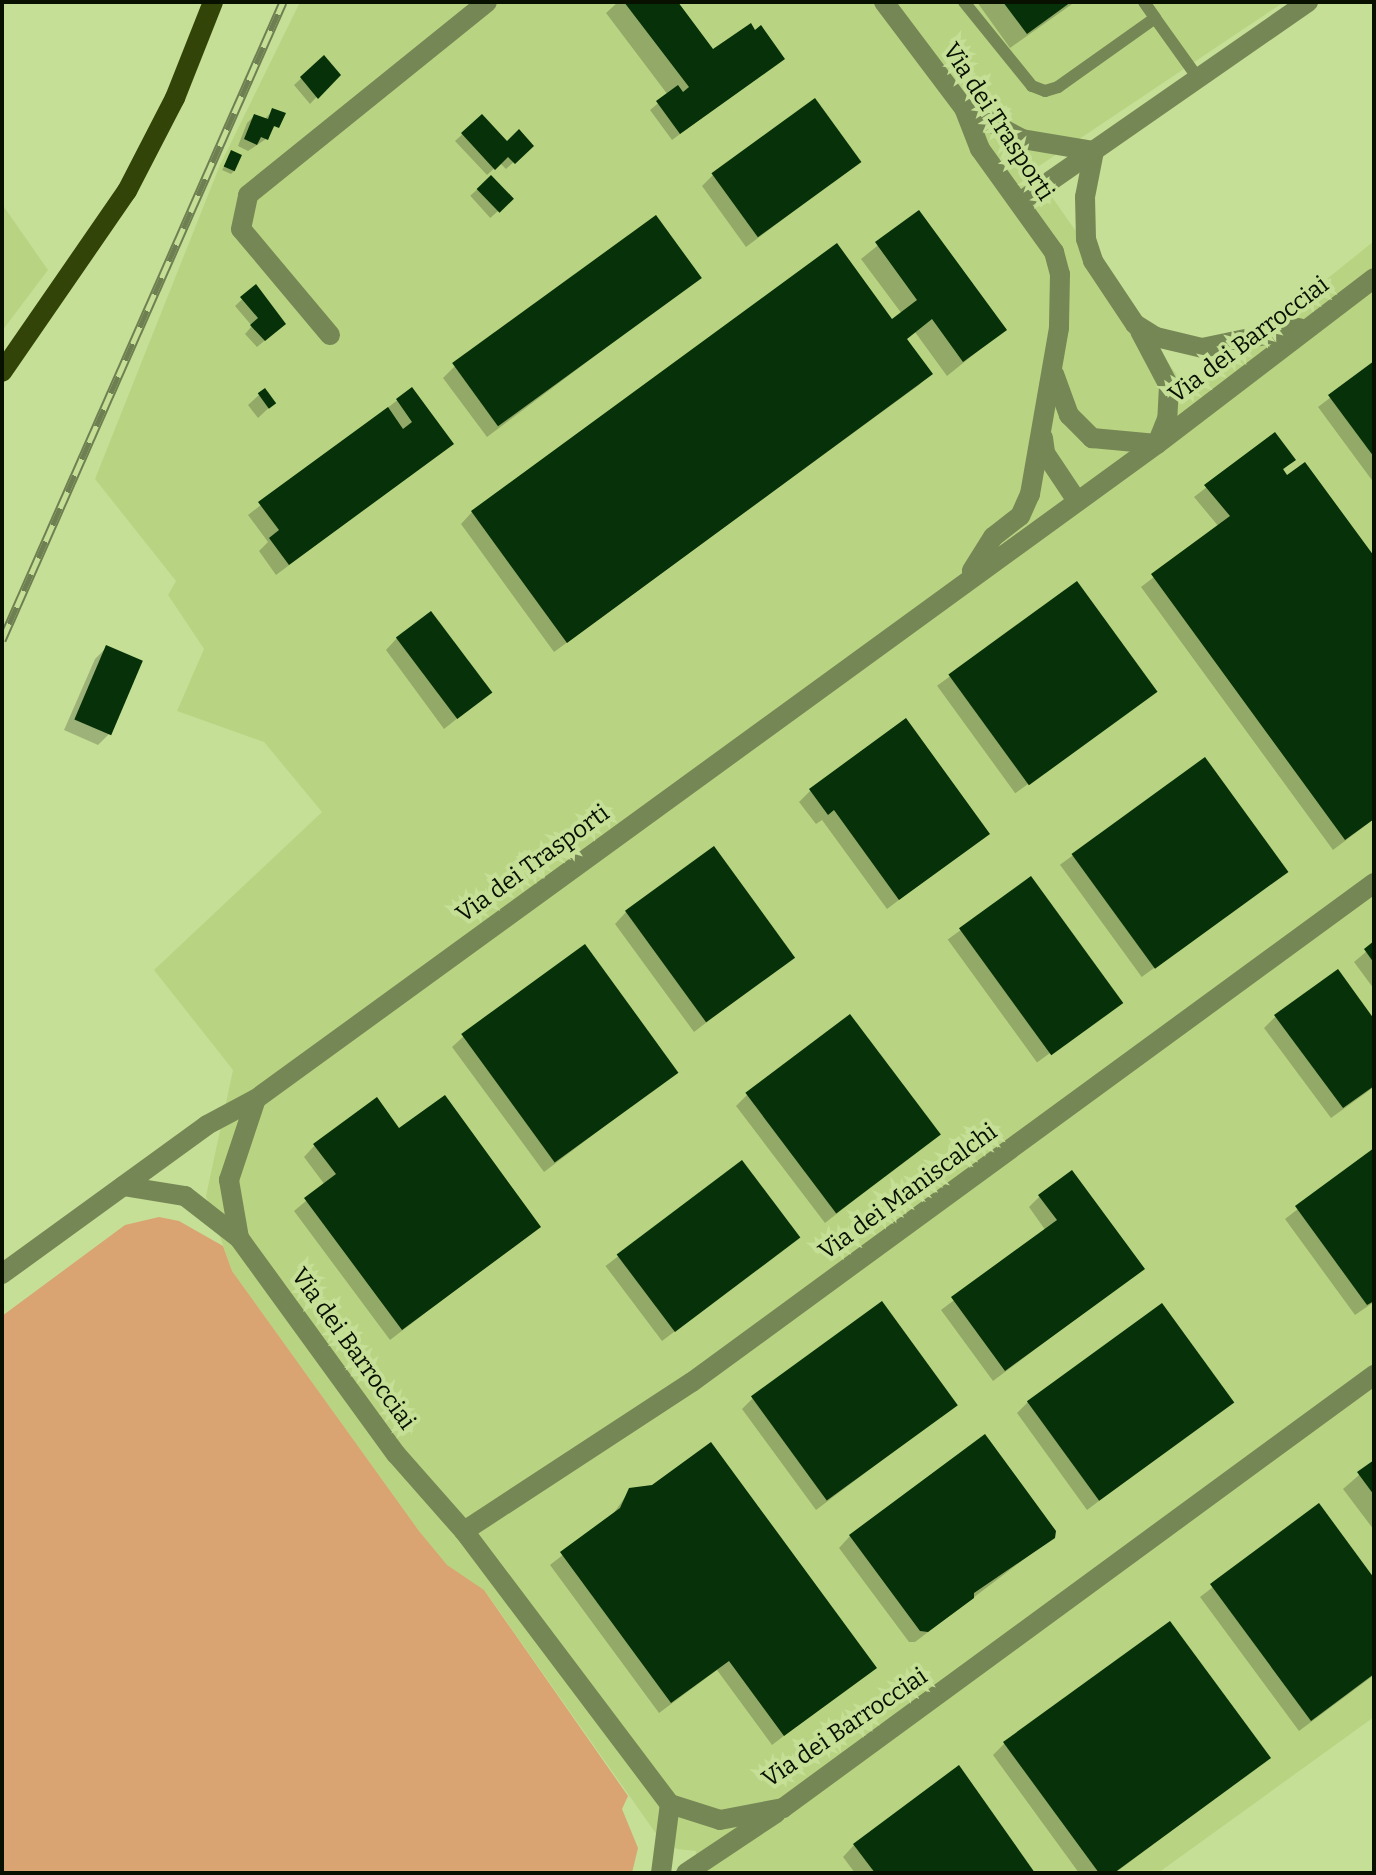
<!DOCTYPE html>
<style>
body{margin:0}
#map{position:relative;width:1376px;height:1875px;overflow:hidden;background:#c5df96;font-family:Bitter,serif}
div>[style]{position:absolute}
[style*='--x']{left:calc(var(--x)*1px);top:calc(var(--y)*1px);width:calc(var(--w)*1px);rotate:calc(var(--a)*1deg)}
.built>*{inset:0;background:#b8d482}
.green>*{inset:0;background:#d9a471}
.shadow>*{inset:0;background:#0003;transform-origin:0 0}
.building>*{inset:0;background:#063109;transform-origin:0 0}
.service>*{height:12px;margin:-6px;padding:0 6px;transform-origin:6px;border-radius:6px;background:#768756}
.minor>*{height:20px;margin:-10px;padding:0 10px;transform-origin:10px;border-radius:10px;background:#768756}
.primary>*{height:20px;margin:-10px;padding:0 10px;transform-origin:10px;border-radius:10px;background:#334408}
.rail>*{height:9px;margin-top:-4.5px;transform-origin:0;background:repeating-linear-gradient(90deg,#c5df96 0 18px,#6e7f51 0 36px);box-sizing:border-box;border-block:2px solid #6e7f51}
span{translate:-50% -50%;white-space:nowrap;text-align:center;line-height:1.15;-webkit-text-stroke:8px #c5df96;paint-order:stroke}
.street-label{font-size:24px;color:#081000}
.frame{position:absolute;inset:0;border:4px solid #081000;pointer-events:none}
</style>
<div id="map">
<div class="built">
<i style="clip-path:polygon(300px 2px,1284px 2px,1033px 170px,1188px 391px,1374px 241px,1374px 1717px,1158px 1873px,695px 1873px,696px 1851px,677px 1849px,657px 1835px,485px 1591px,446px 1565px,419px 1531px,232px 1271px,206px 1196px,233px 1070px,154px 970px,322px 812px,264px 742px,177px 711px,204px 649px,168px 595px,176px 581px,95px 479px,220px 165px)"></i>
<i style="clip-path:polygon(2px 204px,48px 270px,2px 331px)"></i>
</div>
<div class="green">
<i style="clip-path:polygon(159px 1217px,179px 1221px,223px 1246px,232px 1271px,419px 1531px,447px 1565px,484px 1590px,628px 1796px,622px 1809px,638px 1848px,632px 1873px,2px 1873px,2px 1316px,125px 1225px)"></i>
</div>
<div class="shadow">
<i style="clip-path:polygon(618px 2px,676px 2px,713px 52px,782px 59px,672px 140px,650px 110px,668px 95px,606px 13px)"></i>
<i style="clip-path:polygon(977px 2px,1075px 2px,1010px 48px)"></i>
<i style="clip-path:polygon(324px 57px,338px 74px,310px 104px,294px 85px)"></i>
<i style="clip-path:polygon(273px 110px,283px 114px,266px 139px,248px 151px,238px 146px,247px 123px,254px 116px,264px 120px)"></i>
<i style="clip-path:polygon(482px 116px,507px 144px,531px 146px,506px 169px,500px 163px,487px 175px,455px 141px)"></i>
<i style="clip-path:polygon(232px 152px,234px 171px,231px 174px,222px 170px)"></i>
<i style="clip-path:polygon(859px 162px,746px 247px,702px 186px,713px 175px)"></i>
<i style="left:491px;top:177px;width:30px;height:28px;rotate:48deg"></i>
<i style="clip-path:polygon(918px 213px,1004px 330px,947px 376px,915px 332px,905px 340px,930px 374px,919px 385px,554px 652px,461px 524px,472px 512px,892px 322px,902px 314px,861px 259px)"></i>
<i style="clip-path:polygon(700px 277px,487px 437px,443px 378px,454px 367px)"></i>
<i style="clip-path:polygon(255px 287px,276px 331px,257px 347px,245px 334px,252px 326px,235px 306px)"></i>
<i style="clip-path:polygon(1374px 364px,1374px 483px,1318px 407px)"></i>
<i style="clip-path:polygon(412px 389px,451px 444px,276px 575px,259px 551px,268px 542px,248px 515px)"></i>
<i style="clip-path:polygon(260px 394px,274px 403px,258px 418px,248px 405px)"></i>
<i style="clip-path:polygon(1275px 434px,1293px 460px,1282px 471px,1374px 560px,1374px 819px,1333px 850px,1141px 587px,1219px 527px,1194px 497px)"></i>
<i style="left:1077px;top:584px;width:133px;height:173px;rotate:54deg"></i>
<i style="clip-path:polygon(397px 638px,489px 693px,444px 729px,386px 650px)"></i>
<i style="clip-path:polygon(107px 647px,110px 733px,98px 745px,64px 730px,95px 659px)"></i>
<i style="left:1204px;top:760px;width:139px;height:178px;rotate:54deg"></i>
<i style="clip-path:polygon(811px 790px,988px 833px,887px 909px,822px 820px,816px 824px,799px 802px)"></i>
<i style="left:1031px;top:879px;width:152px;height:103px;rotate:54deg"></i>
<i style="clip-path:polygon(626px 912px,792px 957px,694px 1032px,615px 924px)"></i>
<i style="clip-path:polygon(1374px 945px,1374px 989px,1354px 962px)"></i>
<i style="clip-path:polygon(1276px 1016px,1374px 1022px,1374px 1087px,1331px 1118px,1264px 1028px)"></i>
<i style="clip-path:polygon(464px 1036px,676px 1072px,544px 1172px,452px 1047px)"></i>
<i style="clip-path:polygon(747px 1095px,939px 1133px,825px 1223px,736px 1106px)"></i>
<i style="clip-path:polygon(399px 1131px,538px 1227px,390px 1340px,294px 1211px,325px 1185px,304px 1157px,315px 1145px)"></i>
<i style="clip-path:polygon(1374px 1150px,1374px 1302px,1355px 1315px,1285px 1219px)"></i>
<i style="left:742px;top:1163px;width:94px;height:171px;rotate:53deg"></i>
<i style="clip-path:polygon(1040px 1196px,1142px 1269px,993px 1381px,941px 1310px,1046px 1231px,1029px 1207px)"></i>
<i style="clip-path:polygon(753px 1398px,955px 1405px,816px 1510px,742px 1409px)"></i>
<i style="clip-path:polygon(1028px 1402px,1231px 1402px,1087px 1510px,1017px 1413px)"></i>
<i style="clip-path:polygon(1374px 1462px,1374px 1530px,1343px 1489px)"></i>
<i style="clip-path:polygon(630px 1490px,874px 1667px,772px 1745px,717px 1670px,659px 1713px,550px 1565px,611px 1517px)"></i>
<i style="clip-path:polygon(1318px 1506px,1374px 1581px,1374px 1675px,1299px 1731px,1200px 1597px)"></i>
<i style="clip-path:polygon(850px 1536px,1053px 1537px,915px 1642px,909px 1642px,839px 1548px)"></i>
<i style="clip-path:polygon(1004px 1744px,1268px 1758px,1115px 1873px,1079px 1873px,993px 1755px)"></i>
<i style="clip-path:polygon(854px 1845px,1033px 1873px,855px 1873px,843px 1857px)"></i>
</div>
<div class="building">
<i style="clip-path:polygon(624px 2px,678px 2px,713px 49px,751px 23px,755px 30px,761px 25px,785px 59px,680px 134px,656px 101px,678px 85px,683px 92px,689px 87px)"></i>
<i style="clip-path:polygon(1003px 2px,1071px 2px,1027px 34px)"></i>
<i style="clip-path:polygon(324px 55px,341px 75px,318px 99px,300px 77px)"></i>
<i style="left:815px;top:98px;width:79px;height:128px;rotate:54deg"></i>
<i style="clip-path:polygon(272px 108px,286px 113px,279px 128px,274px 126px,268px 140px,261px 137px,257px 145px,244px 139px,254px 114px,268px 119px)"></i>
<i style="clip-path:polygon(482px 114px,507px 141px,519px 129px,534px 146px,515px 164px,508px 157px,495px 170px,461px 133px)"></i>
<i style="left:231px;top:150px;width:12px;height:18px;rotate:24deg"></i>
<i style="left:491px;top:175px;width:33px;height:20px;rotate:46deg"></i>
<i style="clip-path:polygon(919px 210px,1007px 330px,963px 362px,932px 319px,907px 339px,933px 374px,567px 643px,471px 511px,837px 243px,892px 319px,917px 300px,875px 242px)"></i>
<i style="left:656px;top:215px;width:78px;height:252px;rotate:54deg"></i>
<i style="clip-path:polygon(256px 284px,286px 324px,265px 341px,250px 325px,258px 318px,240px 297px)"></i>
<i style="clip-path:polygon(1374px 361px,1374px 457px,1328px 395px)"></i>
<i style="clip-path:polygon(412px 387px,454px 444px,289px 565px,269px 538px,279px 530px,258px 502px,388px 407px,403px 429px,412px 422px,396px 399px)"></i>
<i style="left:265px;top:388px;width:19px;height:9px;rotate:54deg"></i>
<i style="clip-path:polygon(1275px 432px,1296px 460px,1283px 469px,1287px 475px,1305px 462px,1374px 556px,1374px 819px,1345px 840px,1151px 574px,1230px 516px,1204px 485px)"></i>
<i style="left:1077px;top:581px;width:137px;height:159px;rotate:54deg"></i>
<i style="left:431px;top:611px;width:102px;height:44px;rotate:53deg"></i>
<i style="left:106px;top:645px;width:40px;height:81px;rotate:23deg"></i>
<i style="clip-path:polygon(906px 718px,990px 834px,899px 900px,834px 810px,828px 815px,809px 789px)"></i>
<i style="left:1205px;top:757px;width:142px;height:165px;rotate:54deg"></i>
<i style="left:714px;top:846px;width:138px;height:110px;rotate:54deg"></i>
<i style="left:1031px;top:876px;width:157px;height:89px;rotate:54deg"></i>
<i style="clip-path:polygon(1374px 941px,1374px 963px,1364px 949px)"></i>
<i style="left:585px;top:944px;width:159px;height:153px;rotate:54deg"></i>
<i style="clip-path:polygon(1338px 969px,1374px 1019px,1374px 1086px,1343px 1108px,1274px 1015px)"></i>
<i style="left:850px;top:1014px;width:151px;height:131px;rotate:53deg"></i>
<i style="clip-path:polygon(445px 1095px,541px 1227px,402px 1330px,304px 1198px,336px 1174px,313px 1144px,377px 1097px,399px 1128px)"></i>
<i style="clip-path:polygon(1374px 1148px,1374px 1301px,1367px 1305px,1295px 1206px)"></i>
<i style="left:742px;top:1160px;width:97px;height:157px;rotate:53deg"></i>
<i style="clip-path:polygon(1072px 1170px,1145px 1269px,1005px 1371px,951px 1297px,1057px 1220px,1038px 1195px)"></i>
<i style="left:882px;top:1301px;width:129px;height:162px;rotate:54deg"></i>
<i style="left:1162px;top:1303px;width:123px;height:167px;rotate:54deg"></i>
<i style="clip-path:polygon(985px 1434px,1056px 1531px,1055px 1538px,974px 1593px,974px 1598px,928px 1632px,920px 1631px,849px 1535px)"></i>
<i style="clip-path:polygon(711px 1442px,877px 1668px,784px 1736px,729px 1661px,671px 1703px,560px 1552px,620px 1508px,629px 1488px,652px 1485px)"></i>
<i style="clip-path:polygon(1374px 1460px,1374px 1495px,1357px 1472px)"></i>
<i style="clip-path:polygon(1319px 1503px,1374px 1578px,1374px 1674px,1311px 1721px,1210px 1584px)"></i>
<i style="clip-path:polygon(1170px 1621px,1271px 1758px,1114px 1873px,1099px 1873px,1003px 1742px)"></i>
<i style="clip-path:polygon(959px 1765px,1035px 1873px,875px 1873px,853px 1844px)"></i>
</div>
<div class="service">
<i style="--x:964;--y:2;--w:108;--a:51"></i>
<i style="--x:1032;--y:86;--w:14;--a:21"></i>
<i style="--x:1045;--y:91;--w:14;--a:-17"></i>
<i style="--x:1058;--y:87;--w:119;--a:-35.4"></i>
<i style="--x:1155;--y:18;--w:74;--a:54.4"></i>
<i style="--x:1144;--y:2;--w:19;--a:55"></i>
</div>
<div class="minor">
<i style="--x:884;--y:2;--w:133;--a:53"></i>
<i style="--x:964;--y:108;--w:44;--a:68.7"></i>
<i style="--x:980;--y:149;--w:127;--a:54.3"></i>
<i style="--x:1054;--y:252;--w:23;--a:75"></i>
<i style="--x:1060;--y:274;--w:54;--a:91.1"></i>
<i style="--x:1059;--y:328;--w:169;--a:99.9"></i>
<i style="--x:1030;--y:494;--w:24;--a:114"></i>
<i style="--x:1020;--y:516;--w:34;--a:142"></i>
<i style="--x:993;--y:537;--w:40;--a:122"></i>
<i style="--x:964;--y:108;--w:66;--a:28.1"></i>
<i style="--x:1022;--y:139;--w:73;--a:9.5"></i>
<i style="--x:1094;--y:151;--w:47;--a:101.1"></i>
<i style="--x:1085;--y:197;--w:42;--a:88.6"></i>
<i style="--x:1086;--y:239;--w:23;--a:72"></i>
<i style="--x:1093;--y:261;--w:76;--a:56.3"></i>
<i style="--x:1135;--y:324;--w:25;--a:32"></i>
<i style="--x:1156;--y:337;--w:47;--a:13.4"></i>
<i style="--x:1202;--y:348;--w:99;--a:-11.7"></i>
<i style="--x:1020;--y:202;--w:351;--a:-34.8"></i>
<i style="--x:1140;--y:331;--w:62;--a:62.2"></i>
<i style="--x:1169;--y:386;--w:33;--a:93"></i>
<i style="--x:1167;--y:419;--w:24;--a:112"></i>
<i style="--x:330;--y:335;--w:138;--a:-130"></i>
<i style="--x:241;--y:229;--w:35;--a:-78"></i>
<i style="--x:248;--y:195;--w:307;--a:-38.9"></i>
<i style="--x:1054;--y:374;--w:44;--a:69.9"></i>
<i style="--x:1069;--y:415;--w:33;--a:45"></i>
<i style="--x:1092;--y:438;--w:65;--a:5.3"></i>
<i style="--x:1043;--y:438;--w:15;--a:82"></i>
<i style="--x:1045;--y:453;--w:58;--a:56.3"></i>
<i style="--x:123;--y:1186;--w:63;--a:9.2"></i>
<i style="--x:185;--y:1196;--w:68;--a:37.9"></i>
<i style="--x:239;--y:1238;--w:267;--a:54"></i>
<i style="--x:396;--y:1454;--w:103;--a:48.6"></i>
<i style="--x:464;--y:1531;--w:342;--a:53"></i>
<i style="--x:670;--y:1804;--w:52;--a:17.7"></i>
<i style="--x:720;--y:1820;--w:64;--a:-10.8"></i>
<i style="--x:783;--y:1808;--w:733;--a:-36.23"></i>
<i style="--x:239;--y:1238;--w:59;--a:-99.8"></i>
<i style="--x:229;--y:1180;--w:85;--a:-71.6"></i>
<i style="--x:2;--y:1274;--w:253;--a:-36"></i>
<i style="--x:207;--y:1125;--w:55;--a:-28"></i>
<i style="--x:256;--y:1099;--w:1114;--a:-36.02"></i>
<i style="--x:1157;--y:444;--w:273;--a:-37.4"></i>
<i style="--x:464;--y:1531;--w:272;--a:-33.2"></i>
<i style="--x:692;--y:1382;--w:845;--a:-36.19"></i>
<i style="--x:661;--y:1873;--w:70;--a:-82.6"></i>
<i style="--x:686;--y:1873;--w:108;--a:-33.7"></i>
</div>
<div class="primary">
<i style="--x:2;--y:372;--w:220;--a:-55.4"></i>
<i style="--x:127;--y:191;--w:105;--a:-62.7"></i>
<i style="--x:175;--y:98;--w:103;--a:-68.4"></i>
</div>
<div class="rail">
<i style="--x:2;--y:640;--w:697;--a:-66.23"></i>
</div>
<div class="street-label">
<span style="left:998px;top:122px;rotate:57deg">Via dei Trasporti</span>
<span style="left:1249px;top:340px;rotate:-37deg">Via dei Barrocciai</span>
<span style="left:533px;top:864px;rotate:-36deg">Via dei Trasporti</span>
<span style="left:908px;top:1192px;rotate:-36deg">Via dei Maniscalchi</span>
<span style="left:353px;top:1349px;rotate:54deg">Via dei Barrocciai</span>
<span style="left:845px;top:1728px;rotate:-34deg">Via dei Barrocciai</span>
</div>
<div class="frame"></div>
</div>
